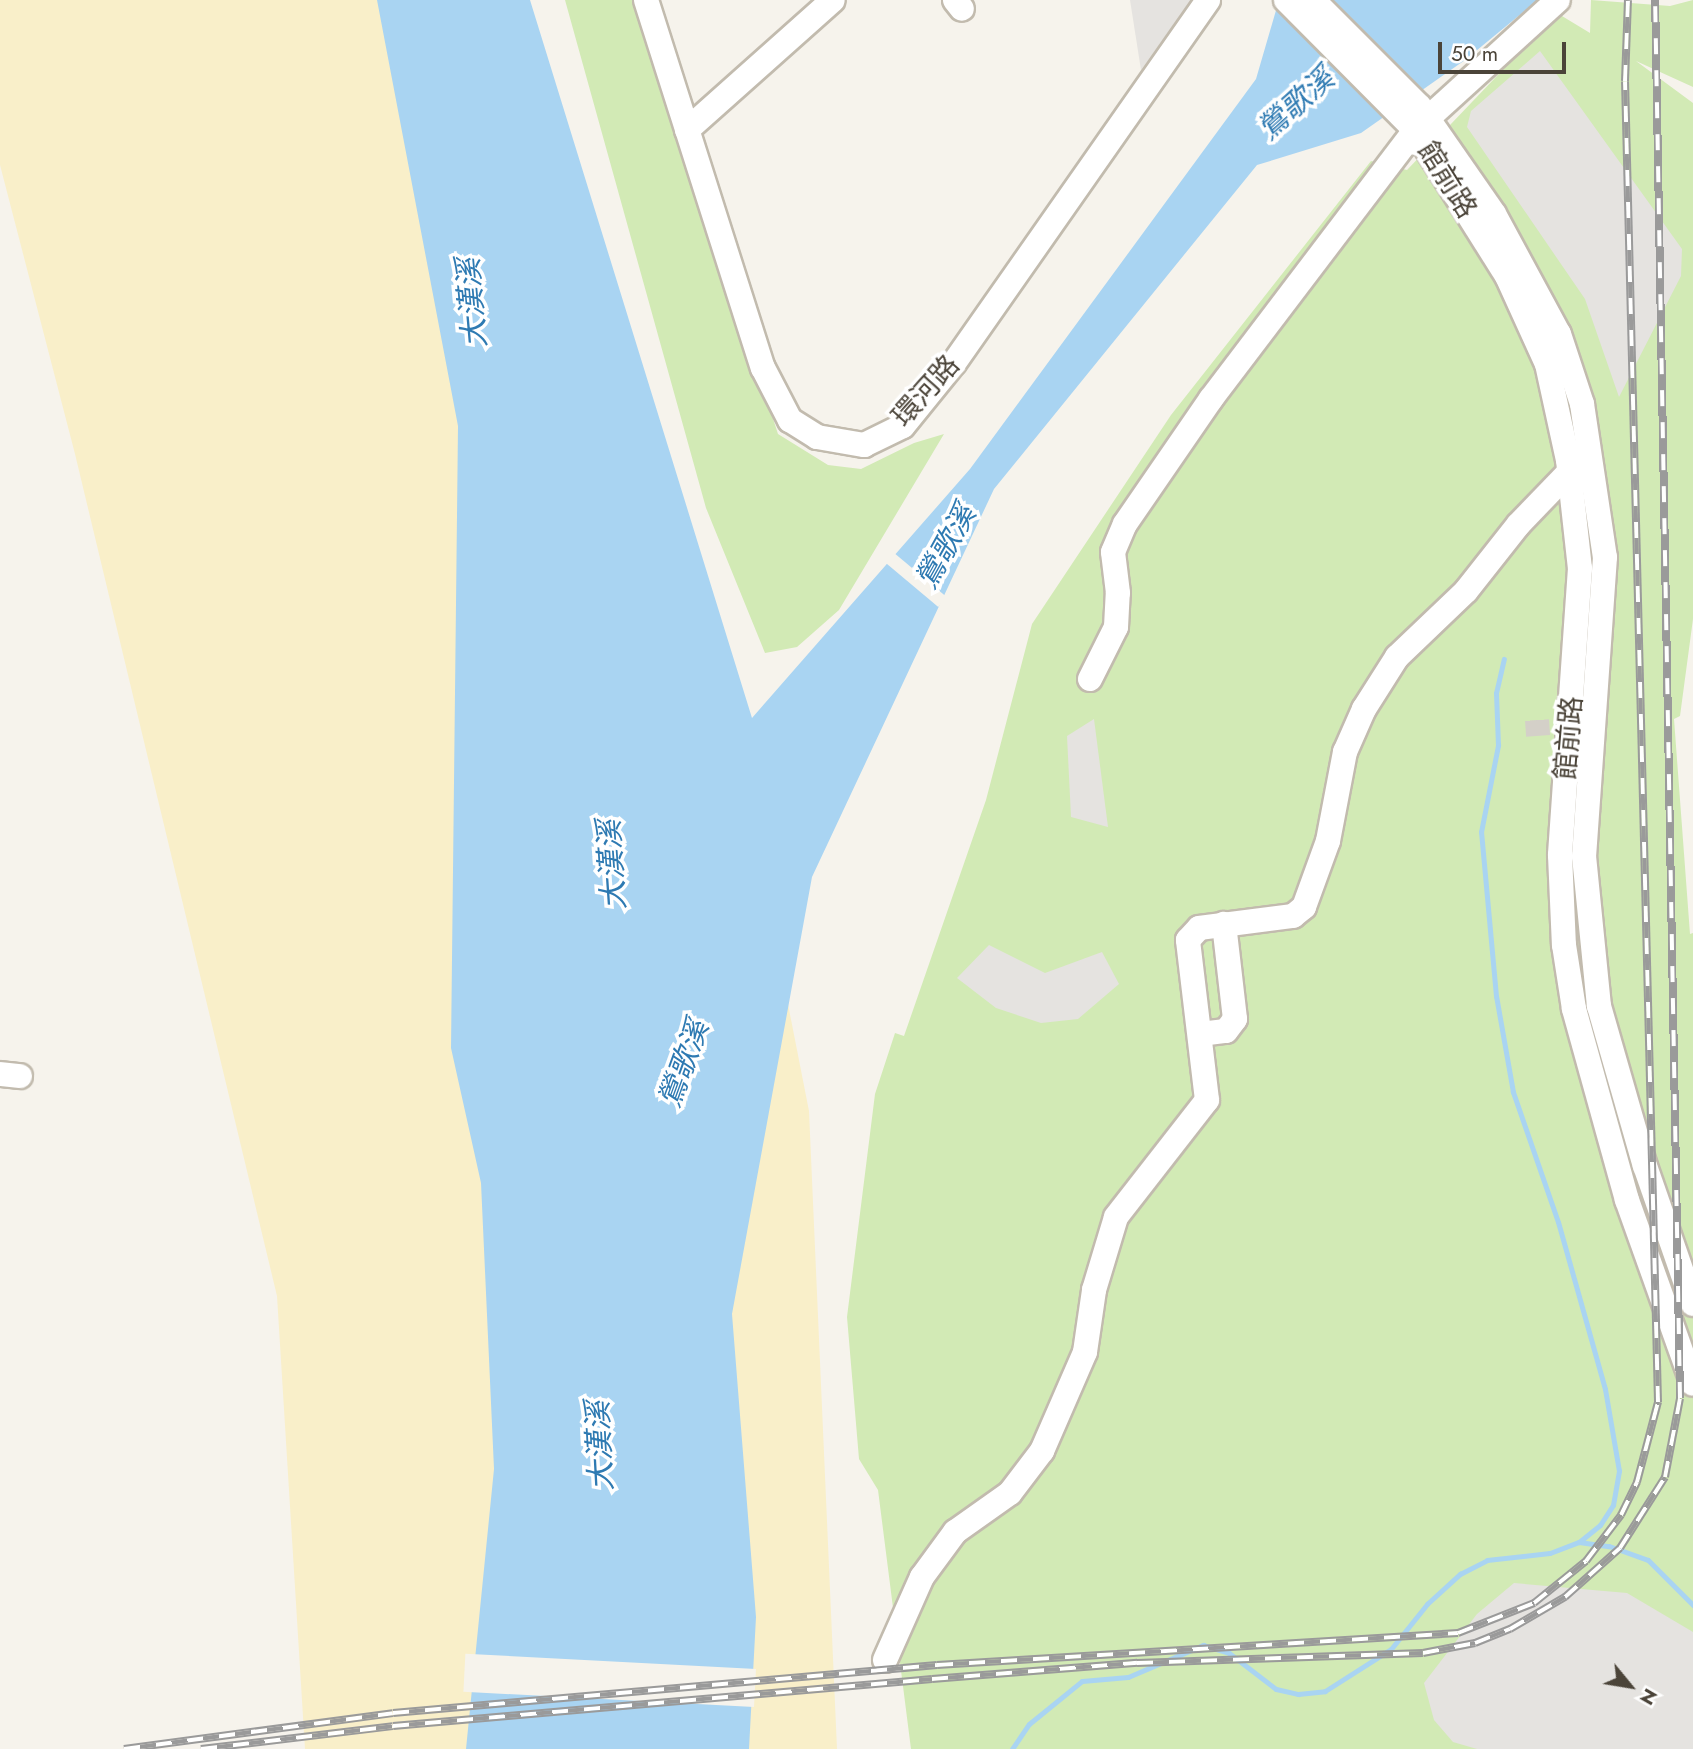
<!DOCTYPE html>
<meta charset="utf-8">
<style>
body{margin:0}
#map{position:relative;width:1693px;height:1749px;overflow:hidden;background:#f6f3ec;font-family:Jost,"Noto Sans TC",sans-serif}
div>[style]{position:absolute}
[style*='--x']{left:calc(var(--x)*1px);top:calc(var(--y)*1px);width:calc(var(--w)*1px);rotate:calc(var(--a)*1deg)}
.green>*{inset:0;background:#d2eab5}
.sand>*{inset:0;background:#f9efc9}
.parking>*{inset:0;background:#e5e3e0}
.water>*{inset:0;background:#a9d4f2}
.pier>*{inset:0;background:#f6f3ec;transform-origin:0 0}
.stream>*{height:5px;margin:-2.5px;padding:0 2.5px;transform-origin:2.5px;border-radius:2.5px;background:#a9d4f2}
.minor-tunnel>*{height:24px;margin-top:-12px;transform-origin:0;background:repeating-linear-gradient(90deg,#d4d0c8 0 24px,transparent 0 36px)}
.roads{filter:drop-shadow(2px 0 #c2bbae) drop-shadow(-2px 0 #c2bbae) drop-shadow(0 2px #c2bbae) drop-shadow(0 -2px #c2bbae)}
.minor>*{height:24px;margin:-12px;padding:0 12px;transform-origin:12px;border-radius:12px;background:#fff}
.rail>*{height:8px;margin-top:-4px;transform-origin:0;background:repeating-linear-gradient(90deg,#fff 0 16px,#9a9a9a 0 32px);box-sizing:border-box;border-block:2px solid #9a9a9a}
span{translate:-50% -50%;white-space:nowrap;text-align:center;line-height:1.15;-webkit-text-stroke:7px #fff;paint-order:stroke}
.street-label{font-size:28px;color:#4b4439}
.water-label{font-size:30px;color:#2e7ab2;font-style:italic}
.north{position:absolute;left:1595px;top:1651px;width:70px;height:70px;-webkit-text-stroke:5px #fff;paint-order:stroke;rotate:120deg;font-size:19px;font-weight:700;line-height:28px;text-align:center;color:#4b4439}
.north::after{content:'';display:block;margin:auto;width:24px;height:32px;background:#4b4439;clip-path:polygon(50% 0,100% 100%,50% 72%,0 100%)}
.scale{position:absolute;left:1438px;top:42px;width:128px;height:32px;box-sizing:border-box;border:4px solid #4b4439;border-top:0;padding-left:9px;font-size:21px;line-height:24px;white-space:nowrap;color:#4b4439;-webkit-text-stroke:5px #fff;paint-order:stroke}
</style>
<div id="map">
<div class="green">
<i style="clip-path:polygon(565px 0,637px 0,778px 434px,828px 465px,861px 469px,914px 443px,944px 434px,839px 610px,797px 647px,765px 653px,706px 508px)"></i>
<i style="clip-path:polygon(1591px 0,1670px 6px,1693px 0,1693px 87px,1636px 61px,1693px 103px,1693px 619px,1680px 716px,1674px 719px,1690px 934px,1693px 933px,1693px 1749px,911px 1749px,878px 1490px,859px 1459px,847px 1317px,875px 1094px,895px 1033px,904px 1036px,986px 800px,1032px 624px,1171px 415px,1371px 161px,1407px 170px,1557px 13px,1590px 33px)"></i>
</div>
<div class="sand">
<i style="clip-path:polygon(0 0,505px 0,740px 760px,809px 1111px,837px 1749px,305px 1749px,277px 1296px,75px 454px,0 165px)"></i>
</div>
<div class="parking">
<i style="clip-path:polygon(1130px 0,1191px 0,1141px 70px)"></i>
<i style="clip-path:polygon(1540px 51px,1682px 249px,1681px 276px,1619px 397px,1585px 299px,1467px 127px,1471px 111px)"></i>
<i style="clip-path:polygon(1094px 719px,1108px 827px,1071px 817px,1067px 736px)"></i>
<i style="clip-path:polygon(989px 945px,1045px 973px,1102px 952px,1119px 984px,1078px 1019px,1041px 1023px,996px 1008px,957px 978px)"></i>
<i style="clip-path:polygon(1514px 1583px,1627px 1593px,1693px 1632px,1693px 1749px,1477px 1749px,1453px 1742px,1434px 1720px,1424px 1683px,1477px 1614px)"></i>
</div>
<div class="water">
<i style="clip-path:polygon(377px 0,530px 0,752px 718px,970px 469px,1256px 79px,1279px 0,1538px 0,1465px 60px,1361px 133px,1257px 165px,994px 489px,812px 877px,732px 1314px,756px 1617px,749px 1749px,466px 1749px,494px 1469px,481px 1183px,451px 1048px,458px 426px)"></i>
</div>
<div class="pier">
<i style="left:893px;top:552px;width:70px;height:13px;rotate:40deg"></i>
<i style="left:756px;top:1669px;width:38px;height:291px;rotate:93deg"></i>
</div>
<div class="stream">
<i style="--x:1579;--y:1542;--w:30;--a:8"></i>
<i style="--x:1609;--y:1546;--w:41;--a:19.7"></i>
<i style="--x:1648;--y:1560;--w:64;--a:45"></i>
<i style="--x:1012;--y:1749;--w:30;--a:-56"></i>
<i style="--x:1029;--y:1724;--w:68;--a:-39.1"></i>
<i style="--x:1082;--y:1681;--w:46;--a:-5"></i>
<i style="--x:1128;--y:1677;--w:82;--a:-23.1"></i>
<i style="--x:1203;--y:1645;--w:27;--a:17"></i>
<i style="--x:1229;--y:1653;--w:59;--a:37.5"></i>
<i style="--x:1276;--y:1689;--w:23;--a:13"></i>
<i style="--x:1298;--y:1694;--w:27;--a:-6"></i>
<i style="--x:1325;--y:1691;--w:78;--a:-32.5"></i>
<i style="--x:1391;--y:1649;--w:58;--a:-51.3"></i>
<i style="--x:1427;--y:1604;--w:45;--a:-42.3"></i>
<i style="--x:1460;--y:1574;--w:30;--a:-27"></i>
<i style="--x:1487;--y:1560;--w:63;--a:-6.3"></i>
<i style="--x:1550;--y:1553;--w:31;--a:-21"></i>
<i style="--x:1579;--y:1542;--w:27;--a:-39"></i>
<i style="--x:1600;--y:1525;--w:24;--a:-57"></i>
<i style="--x:1613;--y:1505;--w:35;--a:-80"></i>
<i style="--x:1619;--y:1471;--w:83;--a:-99.7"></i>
<i style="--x:1605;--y:1389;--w:173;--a:-105.7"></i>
<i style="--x:1558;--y:1222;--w:138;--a:-109.1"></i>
<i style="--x:1513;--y:1092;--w:97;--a:-100"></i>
<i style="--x:1496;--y:996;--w:165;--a:-95.2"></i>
<i style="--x:1481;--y:832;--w:89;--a:-78.9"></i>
<i style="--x:1498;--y:745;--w:52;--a:-92.2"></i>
<i style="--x:1496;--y:693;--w:35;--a:-77"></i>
</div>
<div class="minor-tunnel">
<i style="--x:1537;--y:720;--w:16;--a:86"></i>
</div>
<div class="roads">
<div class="minor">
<i style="--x:646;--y:0;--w:386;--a:72.4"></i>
<i style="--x:763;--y:368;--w:59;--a:62.6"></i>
<i style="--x:790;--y:420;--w:32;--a:32"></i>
<i style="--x:817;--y:437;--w:48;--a:9.7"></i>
<i style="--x:864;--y:445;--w:43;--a:-26"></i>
<i style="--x:903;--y:426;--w:81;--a:-51"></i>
<i style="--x:954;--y:363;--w:443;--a:-55"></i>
<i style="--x:955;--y:0;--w:11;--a:52"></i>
<i style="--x:1286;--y:0;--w:183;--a:45.2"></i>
<i style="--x:1415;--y:130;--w:173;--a:57.8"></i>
<i style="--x:1507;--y:276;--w:97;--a:65.6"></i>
<i style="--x:1547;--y:364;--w:98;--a:77.7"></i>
<i style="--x:1568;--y:460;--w:109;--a:83.7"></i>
<i style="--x:1580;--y:568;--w:288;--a:94"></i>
<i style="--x:1560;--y:855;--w:90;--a:87.5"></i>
<i style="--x:1564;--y:945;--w:65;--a:81.1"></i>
<i style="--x:1574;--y:1009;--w:198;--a:74.5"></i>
<i style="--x:1627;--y:1200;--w:195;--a:70.3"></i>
<i style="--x:1313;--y:0;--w:150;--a:45"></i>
<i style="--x:1419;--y:106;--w:131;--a:55.2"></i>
<i style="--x:1494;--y:214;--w:136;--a:61.6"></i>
<i style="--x:1559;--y:334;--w:74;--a:71.8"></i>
<i style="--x:1582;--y:404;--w:155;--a:81.5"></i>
<i style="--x:1605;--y:557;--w:300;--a:94"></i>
<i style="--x:1584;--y:856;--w:151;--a:84.3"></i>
<i style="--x:1599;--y:1006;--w:166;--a:74"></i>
<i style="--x:1645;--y:1166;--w:146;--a:70.8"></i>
<i style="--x:687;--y:130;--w:195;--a:-41.7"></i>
<i style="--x:1090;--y:679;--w:58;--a:-63.4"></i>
<i style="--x:1116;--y:627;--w:34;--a:-87"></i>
<i style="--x:1118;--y:593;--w:41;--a:-97"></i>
<i style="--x:1113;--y:552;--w:30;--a:-67"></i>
<i style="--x:1125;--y:524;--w:152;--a:-55.5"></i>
<i style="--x:1211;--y:399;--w:338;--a:-52.8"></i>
<i style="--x:1415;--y:130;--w:193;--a:-42.3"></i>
<i style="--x:1200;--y:1034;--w:26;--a:-7"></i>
<i style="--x:1226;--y:1031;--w:15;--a:-53"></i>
<i style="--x:1235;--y:1019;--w:96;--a:-96.6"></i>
<i style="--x:0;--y:1074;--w:20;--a:6"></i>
<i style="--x:885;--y:1660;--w:91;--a:-66"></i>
<i style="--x:922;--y:1577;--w:56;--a:-53.7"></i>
<i style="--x:955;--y:1532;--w:67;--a:-35.3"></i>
<i style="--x:1010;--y:1493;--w:53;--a:-52.7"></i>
<i style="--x:1042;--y:1451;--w:108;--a:-66.5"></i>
<i style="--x:1085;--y:1352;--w:63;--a:-81.7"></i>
<i style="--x:1094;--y:1290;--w:76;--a:-73.2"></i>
<i style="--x:1116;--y:1217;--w:148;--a:-52.1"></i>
<i style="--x:1207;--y:1100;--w:161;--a:-96.8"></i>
<i style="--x:1188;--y:940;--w:16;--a:-47"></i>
<i style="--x:1199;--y:928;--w:95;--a:-7.3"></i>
<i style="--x:1293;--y:916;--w:14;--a:-39"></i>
<i style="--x:1304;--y:907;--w:70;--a:-70"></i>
<i style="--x:1328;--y:841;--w:91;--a:-79.2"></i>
<i style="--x:1345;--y:752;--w:47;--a:-66.2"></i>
<i style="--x:1364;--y:709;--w:62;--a:-57.6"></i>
<i style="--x:1397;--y:657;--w:95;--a:-43.7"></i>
<i style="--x:1466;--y:591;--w:85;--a:-51.7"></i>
<i style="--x:1519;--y:524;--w:72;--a:-46.1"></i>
</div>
</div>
<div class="rail">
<i style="--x:124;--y:1749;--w:271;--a:-7.6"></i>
<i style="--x:393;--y:1713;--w:546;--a:-5.04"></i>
<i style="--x:937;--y:1665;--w:522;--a:-3.51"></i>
<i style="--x:1458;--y:1633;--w:82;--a:-21.5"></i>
<i style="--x:1534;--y:1603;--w:67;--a:-38.9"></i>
<i style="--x:1586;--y:1561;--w:58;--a:-52.7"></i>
<i style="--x:1621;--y:1515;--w:37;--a:-64"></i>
<i style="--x:1637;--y:1482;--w:83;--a:-75.3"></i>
<i style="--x:1658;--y:1402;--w:1321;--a:-91.43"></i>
<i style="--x:1625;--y:81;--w:81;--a:-87.9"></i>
<i style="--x:201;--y:1749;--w:193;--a:-6.8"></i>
<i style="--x:393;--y:1726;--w:541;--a:-4.98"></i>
<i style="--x:932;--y:1679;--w:206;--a:-4.5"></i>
<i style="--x:1137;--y:1663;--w:286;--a:-2"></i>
<i style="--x:1423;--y:1653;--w:53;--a:-10.9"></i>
<i style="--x:1475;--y:1643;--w:38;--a:-22"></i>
<i style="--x:1510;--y:1629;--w:64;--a:-30.2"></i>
<i style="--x:1565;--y:1597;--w:74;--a:-41.7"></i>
<i style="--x:1620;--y:1548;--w:84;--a:-57.6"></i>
<i style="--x:1665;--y:1477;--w:80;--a:-79.2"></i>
<i style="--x:1680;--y:1398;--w:1398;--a:-91.02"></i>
</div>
<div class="street-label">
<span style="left:1447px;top:180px;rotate:58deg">館前路</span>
<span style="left:926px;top:391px;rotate:-48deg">環河路</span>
<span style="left:1569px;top:738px;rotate:-85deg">館前路</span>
</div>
<div class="water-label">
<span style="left:1296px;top:104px;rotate:-42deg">鶯歌溪</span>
<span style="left:472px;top:303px;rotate:-95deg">大漢溪</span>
<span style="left:946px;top:547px;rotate:-61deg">鶯歌溪</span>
<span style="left:612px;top:865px;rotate:-94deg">大漢溪</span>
<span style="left:684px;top:1064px;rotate:-70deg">鶯歌溪</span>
<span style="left:600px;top:1446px;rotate:-93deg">大漢溪</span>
</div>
<div class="north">N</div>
<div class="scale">50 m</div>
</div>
